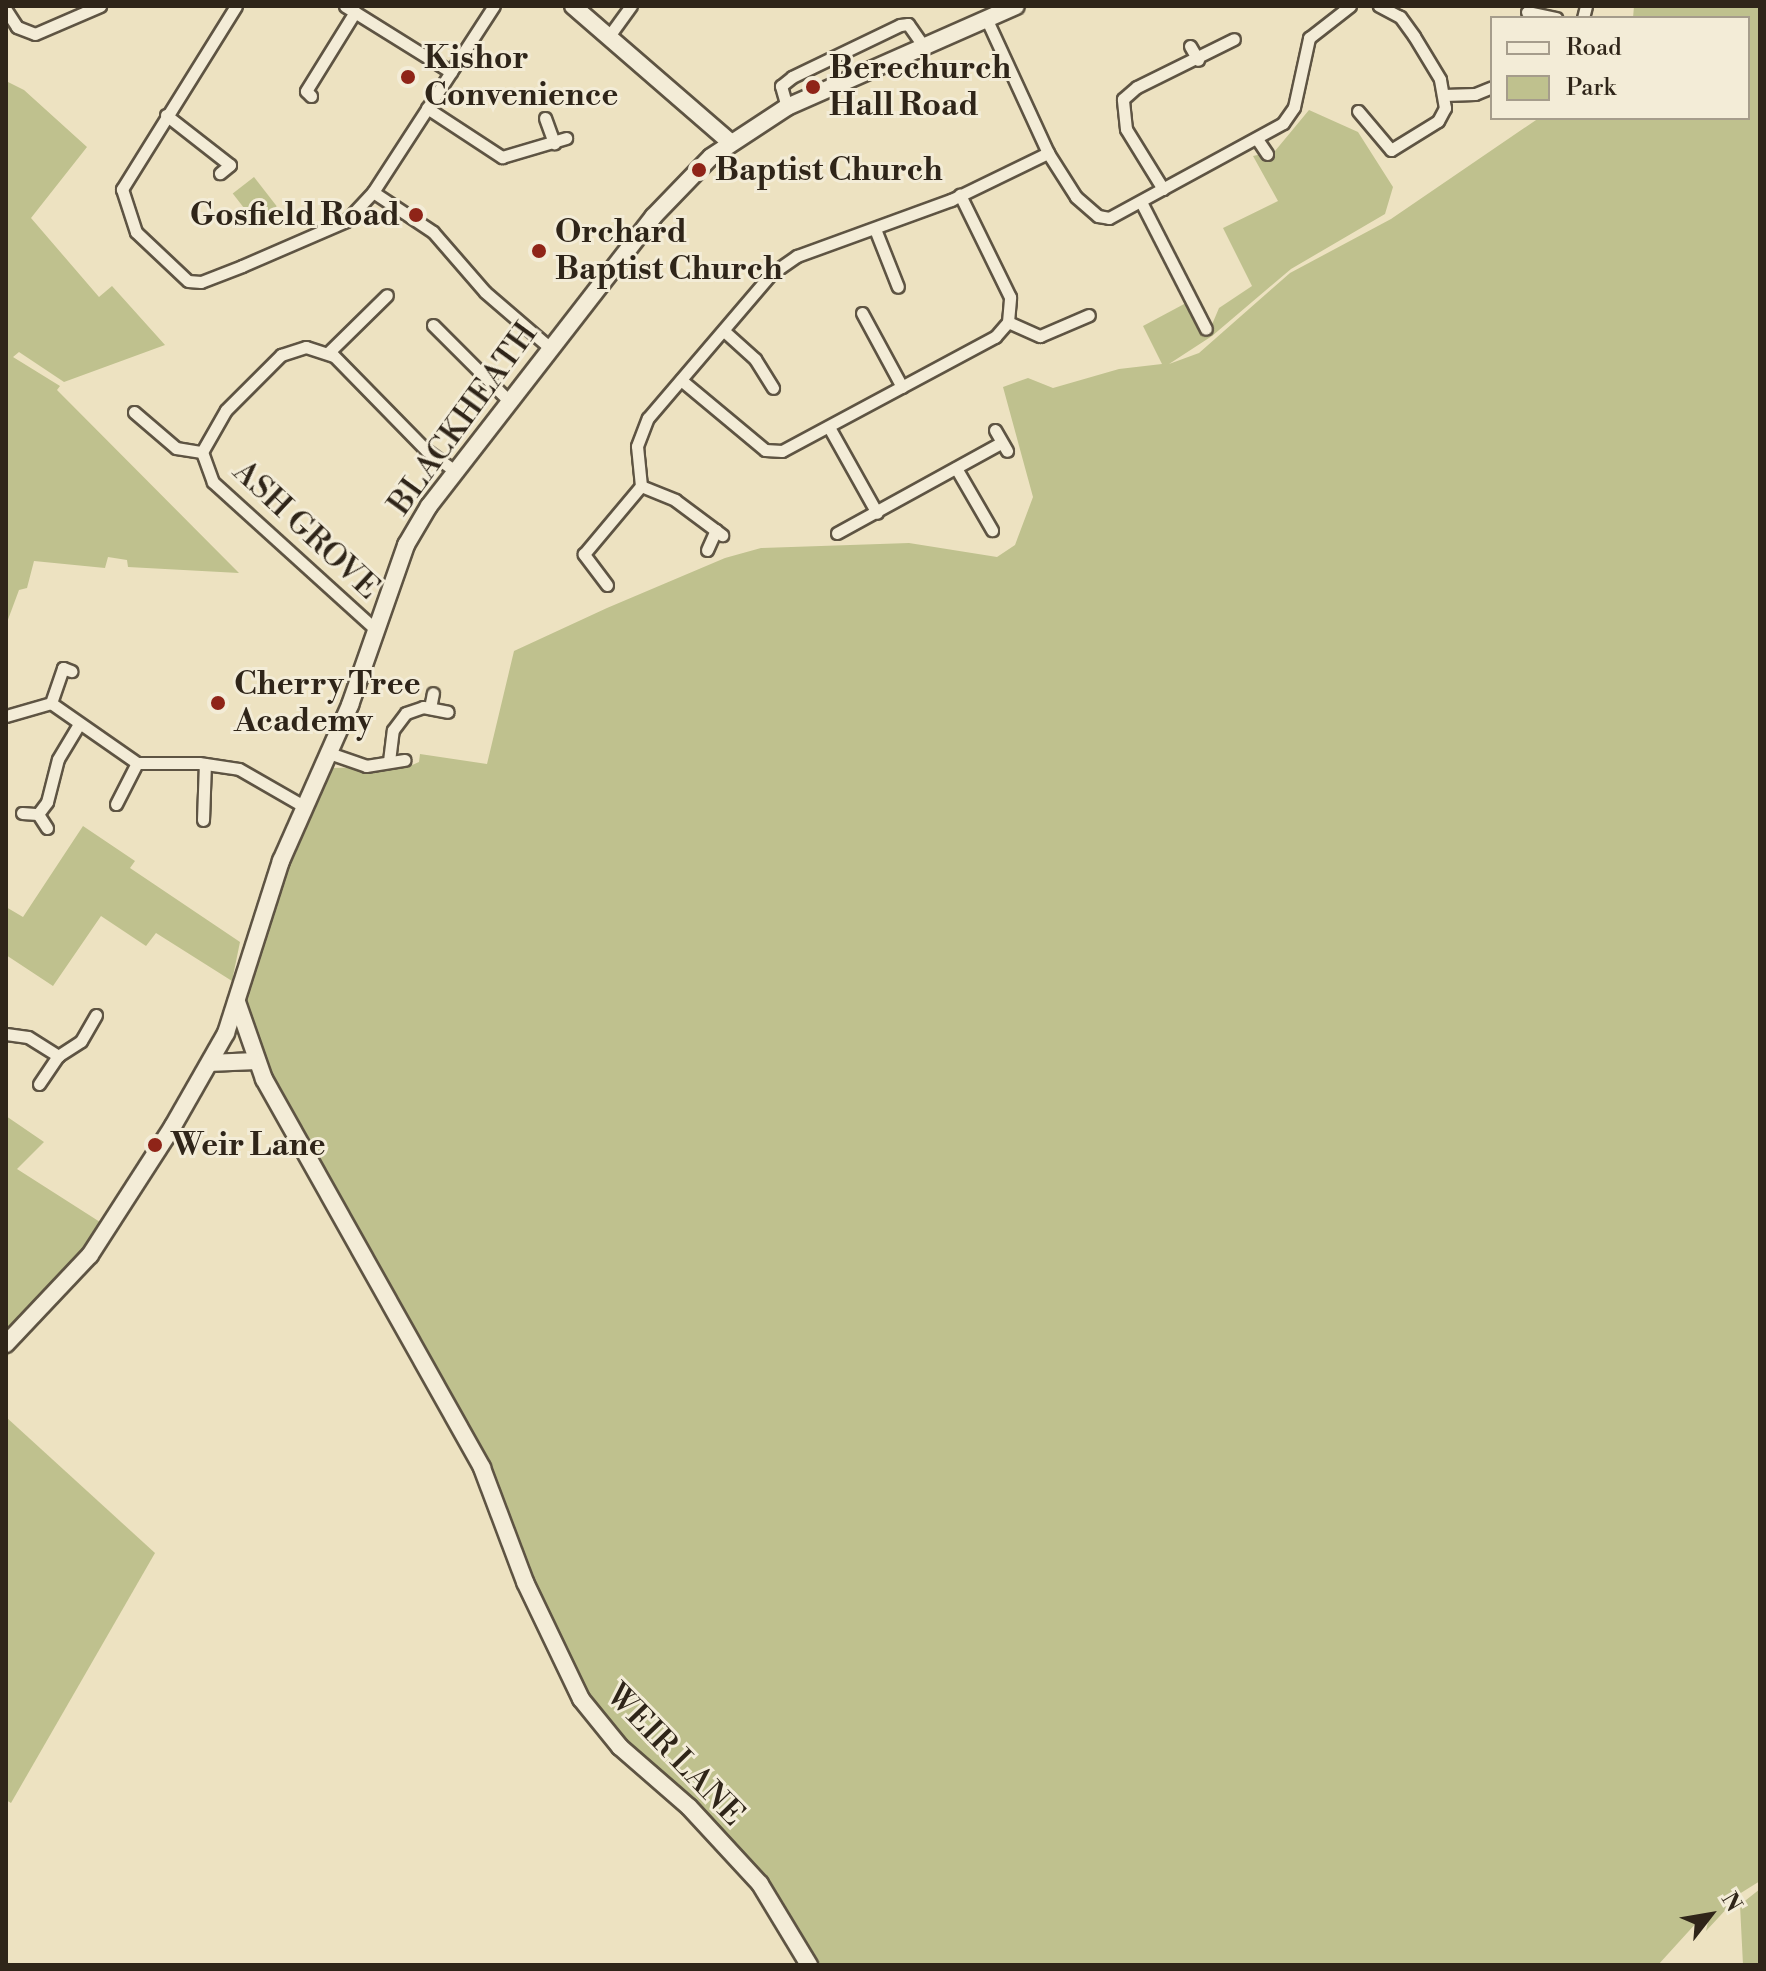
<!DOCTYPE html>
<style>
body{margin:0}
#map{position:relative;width:1766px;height:1971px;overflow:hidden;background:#ede2c1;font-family:"Libre Bodoni",serif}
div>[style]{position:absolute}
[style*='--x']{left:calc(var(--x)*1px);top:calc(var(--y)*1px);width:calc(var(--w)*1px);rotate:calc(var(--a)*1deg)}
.green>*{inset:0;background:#bfc18e;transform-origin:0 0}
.roads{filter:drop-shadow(2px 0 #5e5443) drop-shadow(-2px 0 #5e5443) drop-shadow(0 2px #5e5443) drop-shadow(0 -2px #5e5443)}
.street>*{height:11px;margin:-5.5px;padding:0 5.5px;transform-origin:5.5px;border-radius:5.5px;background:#f3ecd7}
.secondary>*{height:16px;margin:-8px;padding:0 8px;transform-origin:8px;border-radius:8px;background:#f3ecd7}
.dots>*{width:22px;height:22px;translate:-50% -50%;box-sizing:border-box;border:4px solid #f3ecd7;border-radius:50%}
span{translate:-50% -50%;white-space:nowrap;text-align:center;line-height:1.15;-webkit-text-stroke:6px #f3ecd7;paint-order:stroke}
.poi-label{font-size:32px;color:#2f2519;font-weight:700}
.left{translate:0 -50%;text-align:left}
.right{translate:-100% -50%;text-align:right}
.street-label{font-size:32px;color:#2f2519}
.frame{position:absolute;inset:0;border:8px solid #2f2519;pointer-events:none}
.legend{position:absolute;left:1490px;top:16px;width:260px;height:104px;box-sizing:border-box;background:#f3ecd7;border:2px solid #a59c8b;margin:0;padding:10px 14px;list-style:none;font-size:24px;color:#2f2519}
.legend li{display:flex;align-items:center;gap:16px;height:40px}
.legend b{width:40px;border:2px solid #a59c8b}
.north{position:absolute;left:1670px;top:1875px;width:80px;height:80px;-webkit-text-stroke:6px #f3ecd7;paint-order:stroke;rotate:59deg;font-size:22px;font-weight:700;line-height:32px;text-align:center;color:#2f2519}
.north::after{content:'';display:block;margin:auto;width:28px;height:36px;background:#2f2519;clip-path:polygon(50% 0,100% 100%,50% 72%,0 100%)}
</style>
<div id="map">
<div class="green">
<i style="clip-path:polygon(1634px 6px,1760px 6px,1760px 1881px,1736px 1896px,1741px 1904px,1760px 1889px,1760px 1965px,1743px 1965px,1740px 1905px,1731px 1904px,1706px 1931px,1710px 1913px,1698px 1921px,1658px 1965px,809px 1965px,788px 1925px,581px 1699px,510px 1534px,264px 1079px,245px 992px,286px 864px,332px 768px,410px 766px,419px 762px,420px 754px,487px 764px,514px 651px,607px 608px,725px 558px,761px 548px,909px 543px,997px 557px,1015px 545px,1033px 497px,1003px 387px,1028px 378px,1053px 388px,1119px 369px,1162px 364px,1143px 326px,1186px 303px,1203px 337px,1208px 334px,1219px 308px,1252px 286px,1223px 228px,1278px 201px,1253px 156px,1275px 151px,1309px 110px,1358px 132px,1393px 187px,1385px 214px,1291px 269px,1212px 336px,1169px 364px,1199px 353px,1290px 273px,1391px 219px,1539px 118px,1748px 118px,1748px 18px,1633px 18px)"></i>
<i style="clip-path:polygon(6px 81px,24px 90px,87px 147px,31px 218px,99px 297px,112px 286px,165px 345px,64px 382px,19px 352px,13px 357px,60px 386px,57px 390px,239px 573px,128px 567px,127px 560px,108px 557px,105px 568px,34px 561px,27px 588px,19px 590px,6px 625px)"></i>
<i style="left:254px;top:177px;width:37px;height:27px;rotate:52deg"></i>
<i style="clip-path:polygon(83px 826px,135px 861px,130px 868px,240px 942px,232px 981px,156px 933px,146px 946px,101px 916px,53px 986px,6px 955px,6px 907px,23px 917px)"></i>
<i style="clip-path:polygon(6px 1116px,44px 1142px,17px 1169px,100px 1222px,110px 1235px,6px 1358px)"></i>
<i style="clip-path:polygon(6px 1417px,155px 1553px,11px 1803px,6px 1800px)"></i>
</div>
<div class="roads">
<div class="street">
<i style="--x:236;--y:6;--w:216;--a:121.9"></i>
<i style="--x:122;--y:189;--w:45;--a:72"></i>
<i style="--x:136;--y:232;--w:71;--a:43.3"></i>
<i style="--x:188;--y:281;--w:13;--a:4"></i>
<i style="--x:201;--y:282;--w:44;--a:-21.3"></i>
<i style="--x:242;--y:266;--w:113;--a:-23.4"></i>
<i style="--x:346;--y:221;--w:40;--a:-47"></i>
<i style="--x:373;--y:192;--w:222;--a:-57"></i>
<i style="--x:345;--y:6;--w:125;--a:31.9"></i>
<i style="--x:6;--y:10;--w:20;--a:57"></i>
<i style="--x:17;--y:27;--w:19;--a:21"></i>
<i style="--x:35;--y:34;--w:71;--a:-23.3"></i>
<i style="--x:1527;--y:12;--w:30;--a:12"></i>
<i style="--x:986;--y:18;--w:149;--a:65.3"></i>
<i style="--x:1048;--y:153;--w:52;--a:57.5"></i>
<i style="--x:1076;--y:197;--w:29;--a:41"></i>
<i style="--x:1098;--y:216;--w:11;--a:10"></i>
<i style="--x:1109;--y:218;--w:198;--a:-28.6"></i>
<i style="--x:1283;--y:123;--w:19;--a:-55"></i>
<i style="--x:1294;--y:107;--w:71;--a:-77.7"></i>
<i style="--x:1309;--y:38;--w:52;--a:-38"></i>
<i style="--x:1583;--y:18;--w:12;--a:-76"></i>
<i style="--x:609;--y:36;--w:37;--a:-54"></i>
<i style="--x:1190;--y:46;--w:16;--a:60"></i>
<i style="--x:1444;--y:95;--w:31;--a:-2"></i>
<i style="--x:1475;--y:94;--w:18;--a:-22"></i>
<i style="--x:311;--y:96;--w:7;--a:-135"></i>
<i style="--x:306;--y:91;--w:93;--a:-58.2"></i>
<i style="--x:787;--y:107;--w:22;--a:-106"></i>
<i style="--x:781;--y:86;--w:14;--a:-39"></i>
<i style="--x:792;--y:77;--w:120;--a:-25.7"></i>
<i style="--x:900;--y:25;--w:8;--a:-7"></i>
<i style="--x:908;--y:24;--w:24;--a:55"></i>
<i style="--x:427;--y:108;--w:90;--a:33.2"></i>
<i style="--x:502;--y:157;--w:67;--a:-16.5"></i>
<i style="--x:1358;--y:111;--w:51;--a:49.8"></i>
<i style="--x:1391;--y:150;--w:55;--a:-31.7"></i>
<i style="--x:1438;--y:121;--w:15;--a:-62"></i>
<i style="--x:1445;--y:108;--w:29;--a:-100"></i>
<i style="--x:1440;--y:79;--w:50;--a:-121.2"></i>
<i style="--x:1414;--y:36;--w:24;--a:-126"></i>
<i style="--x:1400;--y:17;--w:24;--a:-152"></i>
<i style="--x:166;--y:115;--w:81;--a:38"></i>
<i style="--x:230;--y:165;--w:13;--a:141"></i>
<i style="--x:545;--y:118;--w:27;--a:70"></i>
<i style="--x:1257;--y:139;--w:18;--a:56"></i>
<i style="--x:1163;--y:189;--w:70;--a:-121.7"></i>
<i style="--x:1126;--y:129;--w:30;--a:-96"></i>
<i style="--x:1123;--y:99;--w:18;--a:-41"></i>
<i style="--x:1137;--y:87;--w:108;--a:-26.3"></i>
<i style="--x:373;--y:192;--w:72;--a:33.7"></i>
<i style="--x:433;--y:232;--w:79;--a:49.1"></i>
<i style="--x:485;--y:292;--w:84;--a:40.7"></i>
<i style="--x:1142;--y:204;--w:140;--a:62.9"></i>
<i style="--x:875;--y:229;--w:62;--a:68.4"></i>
<i style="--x:862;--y:313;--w:84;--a:61.6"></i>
<i style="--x:1008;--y:322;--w:35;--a:24"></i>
<i style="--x:1040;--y:336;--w:53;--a:-23.2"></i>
<i style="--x:433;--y:325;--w:107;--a:45"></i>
<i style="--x:724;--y:331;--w:42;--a:42.1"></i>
<i style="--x:755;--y:359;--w:34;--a:58"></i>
<i style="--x:329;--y:352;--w:81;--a:-44.5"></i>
<i style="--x:681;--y:380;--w:109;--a:39.8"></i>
<i style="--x:765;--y:450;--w:17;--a:3"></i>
<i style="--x:782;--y:451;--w:242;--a:-28.2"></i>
<i style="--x:995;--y:337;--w:20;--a:-49"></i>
<i style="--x:1008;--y:322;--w:25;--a:-85"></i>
<i style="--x:1010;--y:297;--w:114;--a:-116.1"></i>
<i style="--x:134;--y:412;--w:55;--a:40.6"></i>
<i style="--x:176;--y:448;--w:26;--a:9"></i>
<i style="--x:202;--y:452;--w:32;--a:70"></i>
<i style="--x:213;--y:482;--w:220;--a:42.2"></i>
<i style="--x:830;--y:429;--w:96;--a:60.8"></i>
<i style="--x:995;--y:430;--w:24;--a:60"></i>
<i style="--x:202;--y:452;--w:48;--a:-60.3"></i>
<i style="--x:226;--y:410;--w:78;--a:-45"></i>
<i style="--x:281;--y:355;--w:26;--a:-18"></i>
<i style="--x:306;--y:347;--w:29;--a:18"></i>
<i style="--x:334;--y:356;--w:132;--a:45.6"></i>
<i style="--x:426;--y:450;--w:36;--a:36"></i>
<i style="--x:956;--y:468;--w:72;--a:59.9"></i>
<i style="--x:641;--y:486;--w:37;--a:22"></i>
<i style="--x:675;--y:500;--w:59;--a:36.7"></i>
<i style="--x:837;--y:533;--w:187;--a:-28.8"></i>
<i style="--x:707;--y:550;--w:22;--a:-66"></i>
<i style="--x:607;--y:585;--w:39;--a:-127"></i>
<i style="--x:584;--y:554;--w:89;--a:-50"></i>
<i style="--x:641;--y:486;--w:40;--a:-95.7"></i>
<i style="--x:637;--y:446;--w:30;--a:-69"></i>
<i style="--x:648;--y:418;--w:189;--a:-49.5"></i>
<i style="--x:771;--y:274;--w:32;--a:-35"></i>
<i style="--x:797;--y:256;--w:164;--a:-20"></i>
<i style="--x:951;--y:200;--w:108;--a:-25.9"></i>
<i style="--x:51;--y:703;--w:37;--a:-71"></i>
<i style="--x:63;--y:668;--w:9;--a:21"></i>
<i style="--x:430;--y:708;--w:15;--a:-79"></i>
<i style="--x:6;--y:716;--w:47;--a:-16.1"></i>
<i style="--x:51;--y:703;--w:105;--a:34.9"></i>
<i style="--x:137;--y:763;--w:62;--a:0"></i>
<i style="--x:199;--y:763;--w:40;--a:8.5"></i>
<i style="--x:239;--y:769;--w:76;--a:29.9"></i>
<i style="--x:329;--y:753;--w:39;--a:19"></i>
<i style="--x:366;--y:766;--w:39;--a:-9"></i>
<i style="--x:389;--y:761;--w:31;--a:-83"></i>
<i style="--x:393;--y:730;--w:21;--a:-53"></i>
<i style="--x:406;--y:713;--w:18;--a:-19"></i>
<i style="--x:423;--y:707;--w:25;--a:11"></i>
<i style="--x:116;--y:804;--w:46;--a:-62.9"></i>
<i style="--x:22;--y:813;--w:16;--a:4"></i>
<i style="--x:203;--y:820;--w:56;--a:-88"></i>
<i style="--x:47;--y:828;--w:17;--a:-123"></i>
<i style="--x:38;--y:814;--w:15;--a:-53"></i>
<i style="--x:47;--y:802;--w:44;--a:-75.7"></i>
<i style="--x:58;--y:759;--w:41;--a:-59"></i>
<i style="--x:6;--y:1034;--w:22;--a:8"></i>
<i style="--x:28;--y:1037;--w:36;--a:32"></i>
<i style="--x:58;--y:1056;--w:27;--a:-33"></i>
<i style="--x:81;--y:1041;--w:30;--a:-60"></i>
<i style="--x:39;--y:1084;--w:34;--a:-56"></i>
</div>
<div class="secondary">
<i style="--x:573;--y:6;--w:206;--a:40.9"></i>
<i style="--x:237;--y:1002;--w:82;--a:70.7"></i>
<i style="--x:264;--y:1079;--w:446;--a:60.7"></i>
<i style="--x:482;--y:1468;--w:122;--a:69.3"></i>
<i style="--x:525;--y:1582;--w:130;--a:64.4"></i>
<i style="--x:581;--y:1699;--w:62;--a:50.9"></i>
<i style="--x:620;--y:1747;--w:91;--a:41"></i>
<i style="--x:689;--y:1807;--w:105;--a:47.3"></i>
<i style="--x:760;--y:1884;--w:95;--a:58.8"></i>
<i style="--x:210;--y:1063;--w:45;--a:-2.5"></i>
<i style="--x:6;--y:1344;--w:122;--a:-46.7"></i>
<i style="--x:90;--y:1255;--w:153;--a:-57.2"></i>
<i style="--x:173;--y:1126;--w:107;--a:-60.3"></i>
<i style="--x:226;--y:1033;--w:181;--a:-72.3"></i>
<i style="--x:281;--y:861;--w:171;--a:-66.1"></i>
<i style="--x:350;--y:705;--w:170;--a:-70.7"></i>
<i style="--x:406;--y:545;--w:45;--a:-59.5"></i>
<i style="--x:429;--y:506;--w:366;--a:-52.2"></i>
<i style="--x:653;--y:217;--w:83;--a:-46"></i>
<i style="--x:711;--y:157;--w:91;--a:-33.3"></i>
<i style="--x:787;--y:107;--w:250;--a:-23.8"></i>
</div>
</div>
<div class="dots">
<i style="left:408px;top:77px;background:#8f2418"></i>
<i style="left:813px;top:87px;background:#8f2418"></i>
<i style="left:699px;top:170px;background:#8f2418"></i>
<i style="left:416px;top:215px;background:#8f2418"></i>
<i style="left:539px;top:251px;background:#8f2418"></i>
<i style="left:218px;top:703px;background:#8f2418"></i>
<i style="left:155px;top:1145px;background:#8f2418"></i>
</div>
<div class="poi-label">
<span class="left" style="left:424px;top:77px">Kishor<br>Convenience</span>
<span class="left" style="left:829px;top:87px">Berechurch<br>Hall Road</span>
<span class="left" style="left:715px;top:170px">Baptist Church</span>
<span class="right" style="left:400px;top:215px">Gosfield Road</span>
<span class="left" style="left:555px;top:251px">Orchard<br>Baptist Church</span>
<span class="left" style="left:234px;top:703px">Cherry Tree<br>Academy</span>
<span class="left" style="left:171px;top:1145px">Weir Lane</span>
</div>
<div class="street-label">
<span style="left:463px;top:419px;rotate:-54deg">BLACKHEATH</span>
<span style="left:306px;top:530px;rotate:43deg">ASH GROVE</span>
<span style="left:675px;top:1755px;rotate:46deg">WEIR LANE</span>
</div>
<div class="frame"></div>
<ul class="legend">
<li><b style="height:10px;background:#f3ecd7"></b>Road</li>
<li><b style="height:22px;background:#bfc18e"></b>Park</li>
</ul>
<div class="north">N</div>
</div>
